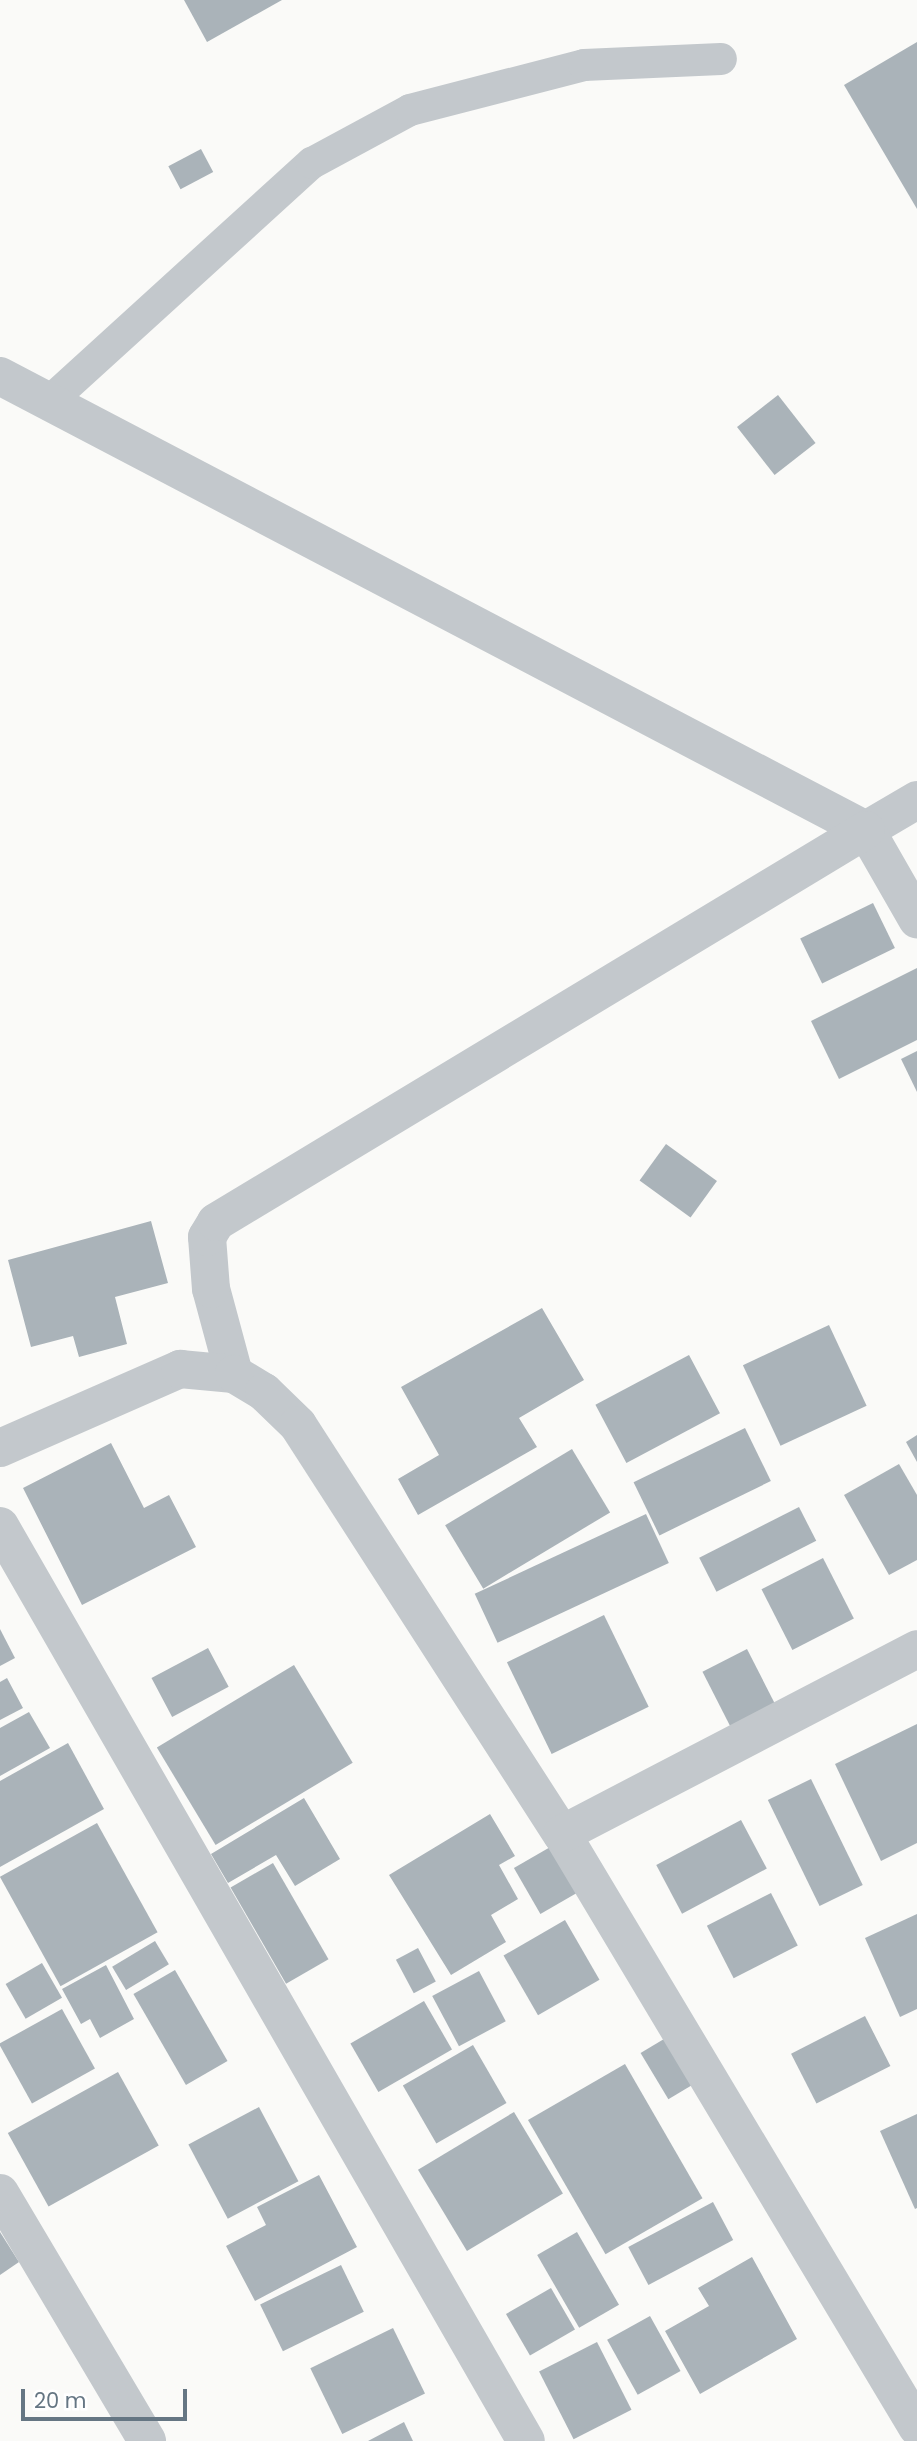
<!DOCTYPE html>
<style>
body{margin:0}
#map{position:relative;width:917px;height:2441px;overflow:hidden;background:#fafaf8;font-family:Poppins,sans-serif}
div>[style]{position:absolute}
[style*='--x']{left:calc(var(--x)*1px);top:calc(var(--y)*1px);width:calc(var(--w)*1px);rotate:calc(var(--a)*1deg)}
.building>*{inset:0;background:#aab3b9;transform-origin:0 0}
.service>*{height:32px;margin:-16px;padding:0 16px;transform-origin:16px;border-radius:16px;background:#c3c8cc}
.minor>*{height:38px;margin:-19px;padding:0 19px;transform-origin:19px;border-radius:19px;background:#c3c8cc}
span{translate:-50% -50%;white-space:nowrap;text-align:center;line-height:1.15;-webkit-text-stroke:7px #fff;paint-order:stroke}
.scale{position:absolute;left:21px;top:2389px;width:166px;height:32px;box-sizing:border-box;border:4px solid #657683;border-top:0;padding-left:9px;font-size:21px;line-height:24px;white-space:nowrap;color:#657683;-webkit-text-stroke:5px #fff;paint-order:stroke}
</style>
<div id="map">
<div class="building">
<i style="clip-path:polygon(184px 0,282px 0,207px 42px)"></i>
<i style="clip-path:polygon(917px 42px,917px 209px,844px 85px)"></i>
<i style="left:201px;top:149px;width:26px;height:37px;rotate:62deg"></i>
<i style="left:778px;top:395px;width:61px;height:52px;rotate:52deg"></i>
<i style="left:873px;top:903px;width:50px;height:81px;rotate:64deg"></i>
<i style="clip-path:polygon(917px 968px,917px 1040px,839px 1079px,811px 1021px)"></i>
<i style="clip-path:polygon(917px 1051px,917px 1092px,901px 1059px)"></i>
<i style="left:666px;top:1144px;width:63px;height:45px;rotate:36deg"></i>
<i style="clip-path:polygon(151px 1221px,168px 1283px,115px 1297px,127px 1344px,79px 1357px,73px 1336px,31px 1347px,8px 1260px)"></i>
<i style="clip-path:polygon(542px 1308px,584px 1380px,519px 1418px,537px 1447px,418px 1515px,398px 1479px,439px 1455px,401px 1387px)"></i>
<i style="left:829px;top:1325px;width:89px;height:95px;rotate:65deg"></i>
<i style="left:689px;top:1355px;width:66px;height:106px;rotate:62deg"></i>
<i style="left:745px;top:1428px;width:59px;height:124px;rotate:64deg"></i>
<i style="clip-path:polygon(917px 1435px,917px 1462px,906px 1442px)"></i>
<i style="clip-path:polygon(111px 1443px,144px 1508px,169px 1495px,196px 1547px,82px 1605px,23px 1488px)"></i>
<i style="left:572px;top:1449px;width:74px;height:148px;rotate:59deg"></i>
<i style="clip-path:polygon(899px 1464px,917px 1495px,917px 1560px,889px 1575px,844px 1495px)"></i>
<i style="left:799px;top:1507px;width:38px;height:112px;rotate:63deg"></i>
<i style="left:646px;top:1514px;width:54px;height:189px;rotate:65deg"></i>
<i style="left:823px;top:1558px;width:68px;height:69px;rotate:63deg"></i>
<i style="left:604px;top:1615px;width:102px;height:108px;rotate:64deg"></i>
<i style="clip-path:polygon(0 1629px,15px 1658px,0 1666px)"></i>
<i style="left:208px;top:1648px;width:44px;height:64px;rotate:62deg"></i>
<i style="left:747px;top:1649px;width:64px;height:50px;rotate:63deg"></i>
<i style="left:294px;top:1665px;width:114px;height:160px;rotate:59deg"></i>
<i style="clip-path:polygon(7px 1678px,23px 1708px,0 1720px,0 1682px)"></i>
<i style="clip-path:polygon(29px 1712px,50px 1748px,0 1776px,0 1728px)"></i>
<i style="clip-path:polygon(917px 1724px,917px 1843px,881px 1861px,835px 1764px)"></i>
<i style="clip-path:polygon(68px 1743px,104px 1809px,0 1867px,0 1781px)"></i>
<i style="left:811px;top:1779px;width:118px;height:48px;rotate:64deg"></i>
<i style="clip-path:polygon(304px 1798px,340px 1859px,295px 1886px,276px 1855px,228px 1883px,211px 1854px)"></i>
<i style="clip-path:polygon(490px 1814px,515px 1856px,499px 1865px,518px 1899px,491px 1915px,506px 1942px,451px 1975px,389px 1875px)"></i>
<i style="left:741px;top:1820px;width:55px;height:96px;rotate:62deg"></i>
<i style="left:97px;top:1823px;width:125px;height:111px;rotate:61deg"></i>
<i style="left:552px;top:1846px;width:53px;height:44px;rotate:60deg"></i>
<i style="left:273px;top:1863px;width:111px;height:49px;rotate:60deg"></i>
<i style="left:771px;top:1893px;width:59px;height:72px;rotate:63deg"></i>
<i style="clip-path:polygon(917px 1914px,917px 2009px,900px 2017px,865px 1938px)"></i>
<i style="left:565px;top:1920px;width:69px;height:71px;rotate:60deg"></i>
<i style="left:155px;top:1941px;width:27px;height:50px;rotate:59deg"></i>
<i style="left:418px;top:1948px;width:38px;height:25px;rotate:62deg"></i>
<i style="left:42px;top:1963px;width:40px;height:42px;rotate:60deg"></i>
<i style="clip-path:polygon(106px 1965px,134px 2019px,100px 2038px,90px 2019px,81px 2024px,62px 1989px)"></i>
<i style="left:175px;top:1970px;width:105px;height:48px;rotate:60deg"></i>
<i style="left:479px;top:1971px;width:57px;height:53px;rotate:62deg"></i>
<i style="left:424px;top:2001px;width:56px;height:85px;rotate:60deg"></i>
<i style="left:62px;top:2009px;width:68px;height:72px;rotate:61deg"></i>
<i style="left:865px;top:2016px;width:56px;height:83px;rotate:63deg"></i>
<i style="left:674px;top:2033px;width:54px;height:39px;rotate:59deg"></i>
<i style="left:473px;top:2045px;width:67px;height:81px;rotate:60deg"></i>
<i style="left:625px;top:2064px;width:155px;height:112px;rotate:60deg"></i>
<i style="left:118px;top:2072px;width:84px;height:126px;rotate:61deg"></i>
<i style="left:259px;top:2107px;width:84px;height:80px;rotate:62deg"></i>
<i style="left:514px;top:2112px;width:95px;height:112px;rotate:59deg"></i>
<i style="clip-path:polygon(917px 2114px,917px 2208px,915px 2209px,880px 2131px)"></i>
<i style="clip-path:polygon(319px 2175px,357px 2247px,255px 2301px,226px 2246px,266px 2225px,257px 2207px)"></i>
<i style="left:713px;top:2202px;width:43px;height:96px;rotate:62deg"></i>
<i style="clip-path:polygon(0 2232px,19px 2262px,0 2275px)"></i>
<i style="left:577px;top:2232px;width:84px;height:46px;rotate:60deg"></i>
<i style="clip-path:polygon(752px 2257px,797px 2339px,700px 2394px,665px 2331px,709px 2306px,698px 2288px)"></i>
<i style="left:341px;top:2265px;width:52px;height:90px;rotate:64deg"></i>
<i style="left:551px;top:2288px;width:48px;height:52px;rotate:60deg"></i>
<i style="left:650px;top:2316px;width:63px;height:49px;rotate:61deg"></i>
<i style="left:393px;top:2328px;width:73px;height:92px;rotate:64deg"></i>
<i style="left:597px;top:2342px;width:76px;height:65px;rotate:63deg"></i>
<i style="clip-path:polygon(404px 2422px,413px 2441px,368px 2441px)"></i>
</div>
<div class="service">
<i style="--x:50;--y:401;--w:354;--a:-42.3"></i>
<i style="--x:312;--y:163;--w:111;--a:-28.4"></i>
<i style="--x:410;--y:110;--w:180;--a:-14.5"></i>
<i style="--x:584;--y:65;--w:137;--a:-2.5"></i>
</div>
<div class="minor">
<i style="--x:0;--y:376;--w:978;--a:27.67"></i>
<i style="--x:917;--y:800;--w:59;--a:149.5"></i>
<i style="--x:866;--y:830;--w:103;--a:60.2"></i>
<i style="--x:234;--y:1374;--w:88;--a:-105.1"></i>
<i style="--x:211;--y:1289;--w:52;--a:-94.4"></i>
<i style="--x:207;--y:1237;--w:17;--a:-59"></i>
<i style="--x:216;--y:1222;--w:759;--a:-31.09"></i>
<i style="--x:0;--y:1448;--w:197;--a:-23.7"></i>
<i style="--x:180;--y:1369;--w:54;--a:5.3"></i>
<i style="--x:234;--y:1374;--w:35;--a:31"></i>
<i style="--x:264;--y:1392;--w:47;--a:44.1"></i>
<i style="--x:298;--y:1425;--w:487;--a:57.2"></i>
<i style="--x:562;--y:1834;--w:691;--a:59.09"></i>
<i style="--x:0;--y:1526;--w:1055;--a:60.11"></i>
<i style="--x:562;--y:1834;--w:400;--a:-27.5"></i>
<i style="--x:0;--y:2193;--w:288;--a:59.3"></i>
</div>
<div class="scale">20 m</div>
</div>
